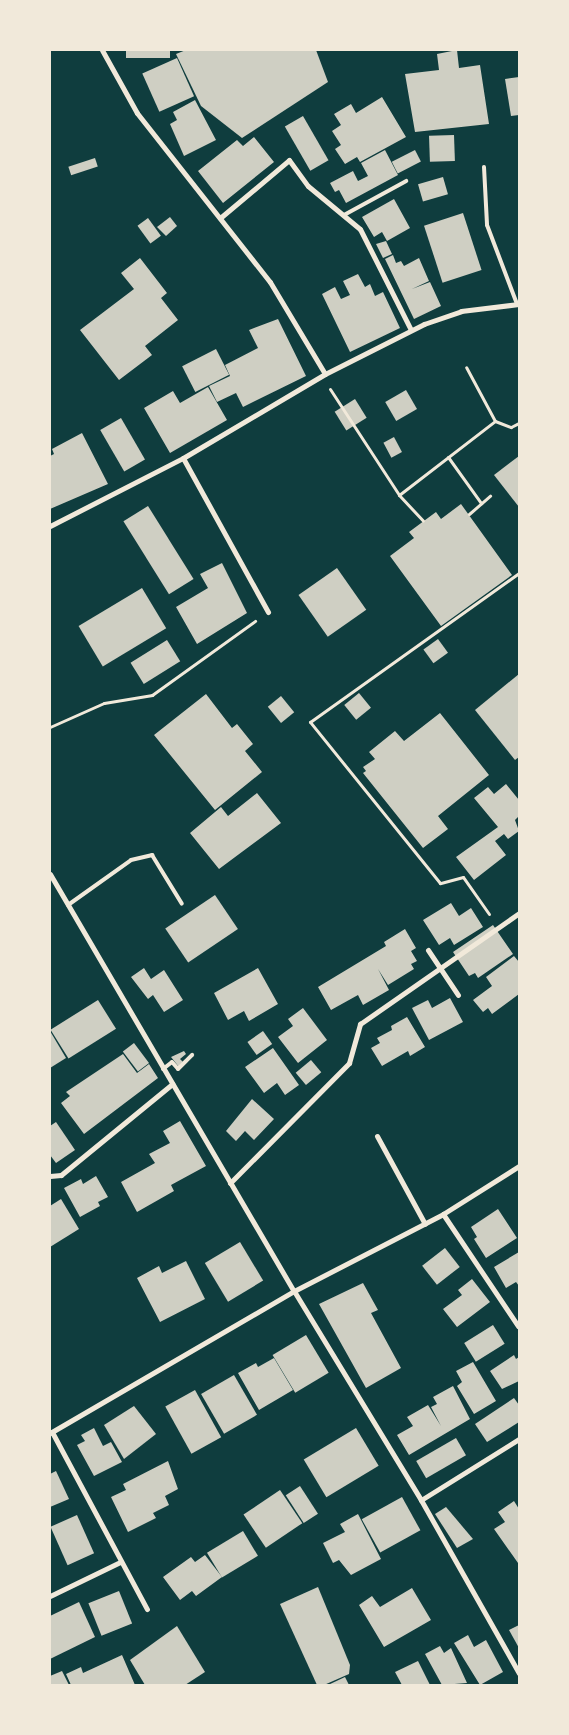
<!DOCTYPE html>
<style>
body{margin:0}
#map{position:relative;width:569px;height:1735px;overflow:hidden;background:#0f3d3e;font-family:"Golos Text",sans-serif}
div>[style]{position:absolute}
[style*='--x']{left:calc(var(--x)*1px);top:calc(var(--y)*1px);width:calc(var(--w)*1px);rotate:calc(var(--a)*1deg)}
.building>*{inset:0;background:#cfcfc3;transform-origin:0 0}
.path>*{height:3px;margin:-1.5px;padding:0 1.5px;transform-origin:1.5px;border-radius:1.5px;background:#f1e9da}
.service>*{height:4px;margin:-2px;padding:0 2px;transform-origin:2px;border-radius:2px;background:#f1e9da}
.minor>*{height:5px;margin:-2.5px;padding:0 2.5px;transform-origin:2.5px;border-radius:2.5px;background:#f1e9da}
span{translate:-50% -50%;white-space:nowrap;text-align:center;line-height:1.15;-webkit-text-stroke:4px #f1e9da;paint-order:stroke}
.frame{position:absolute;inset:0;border:51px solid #f1e9da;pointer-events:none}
</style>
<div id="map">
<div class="building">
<i style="left:126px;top:50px;width:44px;height:8px"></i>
<i style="clip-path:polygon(186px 50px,316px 50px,328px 82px,242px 138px,201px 106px,176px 54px)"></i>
<i style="clip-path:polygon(457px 50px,459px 68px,480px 65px,489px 124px,415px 132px,405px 74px,439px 70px,437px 54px)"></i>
<i style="left:177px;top:58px;width:42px;height:38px;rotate:66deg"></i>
<i style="clip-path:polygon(519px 77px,519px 115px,511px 116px,505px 79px)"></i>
<i style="clip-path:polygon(382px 97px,406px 137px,360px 162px,357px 157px,345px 164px,335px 149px,341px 145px,332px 131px,341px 125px,334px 114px,351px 104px,356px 113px)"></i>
<i style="clip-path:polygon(195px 100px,216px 140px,184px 156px,170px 124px,177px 120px,173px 112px)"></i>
<i style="left:303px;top:116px;width:51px;height:21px;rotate:60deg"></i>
<i style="left:454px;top:135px;width:26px;height:25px;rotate:88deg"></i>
<i style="clip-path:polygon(254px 137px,274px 162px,223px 203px,198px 171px,237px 140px,243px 146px)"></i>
<i style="clip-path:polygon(385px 150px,398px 175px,346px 203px,339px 190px,335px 192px,330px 183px,353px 171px,358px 181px,368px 176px,361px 163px)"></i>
<i style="left:415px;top:150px;width:13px;height:26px;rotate:63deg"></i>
<i style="left:95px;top:158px;width:9px;height:28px;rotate:72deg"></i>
<i style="left:443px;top:177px;width:18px;height:26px;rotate:74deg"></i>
<i style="clip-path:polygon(394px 199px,410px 228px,387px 241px,382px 232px,374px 237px,362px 217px)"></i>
<i style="left:463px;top:213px;width:60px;height:41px;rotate:72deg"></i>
<i style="clip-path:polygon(170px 217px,177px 226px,166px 236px,157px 227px)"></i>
<i style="left:148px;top:218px;width:22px;height:13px;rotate:54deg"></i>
<i style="clip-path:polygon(386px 241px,392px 254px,383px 258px,376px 244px)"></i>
<i style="clip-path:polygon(393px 255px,396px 263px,401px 261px,404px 266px,419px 258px,429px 281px,412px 289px,430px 282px,441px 306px,414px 319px,385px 259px)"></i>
<i style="clip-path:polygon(140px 258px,167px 293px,161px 298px,178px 320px,145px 346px,152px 355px,119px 380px,80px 330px,134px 289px,121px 273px)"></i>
<i style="clip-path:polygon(358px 274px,365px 287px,370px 284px,375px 296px,383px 292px,400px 328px,350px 352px,322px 294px,335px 287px,341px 299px,350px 295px,343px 281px)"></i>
<i style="clip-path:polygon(278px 319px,306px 376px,243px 407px,236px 393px,217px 402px,209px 386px,230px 376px,225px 365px,258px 348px,249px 330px)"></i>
<i style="left:216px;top:349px;width:29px;height:38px;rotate:63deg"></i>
<i style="clip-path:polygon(208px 387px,227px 420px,170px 453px,144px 408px,173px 391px,180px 403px)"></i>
<i style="left:406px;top:390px;width:22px;height:24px;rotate:60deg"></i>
<i style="left:355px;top:399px;width:22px;height:24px;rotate:58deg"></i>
<i style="left:121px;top:418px;width:48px;height:24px;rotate:60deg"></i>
<i style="clip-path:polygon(82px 433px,108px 484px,50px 509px,50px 456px,54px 454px,52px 449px)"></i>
<i style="left:394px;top:437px;width:17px;height:12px;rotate:62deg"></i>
<i style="clip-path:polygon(519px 456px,519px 507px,494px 475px)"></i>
<i style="clip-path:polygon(461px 504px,512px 575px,441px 626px,390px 556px,414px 538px,409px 532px,436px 512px,441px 519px)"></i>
<i style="left:148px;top:506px;width:86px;height:29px;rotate:58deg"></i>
<i style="clip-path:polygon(222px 563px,247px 613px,197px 644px,176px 607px,208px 588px,200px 574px)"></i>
<i style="left:337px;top:568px;width:51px;height:47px;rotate:55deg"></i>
<i style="left:142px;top:588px;width:47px;height:74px;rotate:59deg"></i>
<i style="left:438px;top:639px;width:17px;height:18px;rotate:54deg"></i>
<i style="left:167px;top:640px;width:25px;height:43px;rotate:58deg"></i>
<i style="clip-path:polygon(519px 674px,519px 757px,515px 760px,475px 710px)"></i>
<i style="left:359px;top:693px;width:19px;height:19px;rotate:51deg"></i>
<i style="clip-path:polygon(206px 694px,232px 728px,237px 724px,253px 744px,245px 751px,262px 772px,215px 810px,154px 735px)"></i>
<i style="left:281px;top:696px;width:21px;height:17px;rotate:51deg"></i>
<i style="clip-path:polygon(440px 713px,489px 775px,438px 816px,448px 829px,423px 848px,363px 773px,366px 771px,363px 767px,375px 759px,369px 752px,395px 731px,404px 741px)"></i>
<i style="clip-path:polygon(506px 784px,519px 800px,519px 816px,515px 820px,519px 831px,508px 839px,504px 834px,495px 841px,506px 855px,474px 880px,456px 857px,498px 827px,474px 798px,488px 787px,494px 794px)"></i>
<i style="clip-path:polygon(257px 793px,281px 823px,219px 869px,190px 833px,221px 807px,228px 816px)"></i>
<i style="left:215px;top:895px;width:41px;height:60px;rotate:56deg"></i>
<i style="clip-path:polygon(451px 903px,459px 916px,471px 908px,483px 927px,454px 945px,450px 938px,439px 945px,423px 920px)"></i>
<i style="clip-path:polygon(493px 925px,513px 954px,478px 978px,475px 973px,469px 976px,453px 952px)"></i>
<i style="clip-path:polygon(405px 929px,416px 948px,411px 951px,417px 961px,411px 964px,414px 969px,388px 985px,378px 969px,389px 990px,363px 1005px,358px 995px,331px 1010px,318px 987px,386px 946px,384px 942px)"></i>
<i style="clip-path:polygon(514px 956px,519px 962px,519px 994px,492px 1014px,488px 1008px,483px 1012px,473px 1000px,492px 986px,486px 977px)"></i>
<i style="clip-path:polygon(144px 968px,151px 979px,164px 970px,183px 1000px,164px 1012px,153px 995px,148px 999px,131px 977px)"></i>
<i style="clip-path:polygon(258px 968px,278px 1004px,249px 1021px,244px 1011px,228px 1020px,214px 993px)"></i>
<i style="clip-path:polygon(450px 998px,463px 1022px,429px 1040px,412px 1008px,428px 1000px,432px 1008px)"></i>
<i style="left:98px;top:1000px;width:34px;height:56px;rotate:58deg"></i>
<i style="clip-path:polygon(303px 1008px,327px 1040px,298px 1063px,278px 1037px,293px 1026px,288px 1019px)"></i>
<i style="clip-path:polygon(407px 1017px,425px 1047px,410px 1056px,408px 1051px,382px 1066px,371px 1048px,380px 1043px,377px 1038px,392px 1030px,391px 1026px)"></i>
<i style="clip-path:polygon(50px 1031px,66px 1058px,50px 1068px)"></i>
<i style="left:263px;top:1031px;width:16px;height:19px;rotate:55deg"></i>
<i style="left:134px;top:1043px;width:25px;height:14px;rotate:53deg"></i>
<i style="clip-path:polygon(273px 1048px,299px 1085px,285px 1095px,277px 1083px,264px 1093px,245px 1067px)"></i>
<i style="clip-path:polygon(184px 1051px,186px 1054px,180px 1059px,184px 1063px,179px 1067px,171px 1057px)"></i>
<i style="clip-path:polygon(123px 1054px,137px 1073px,149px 1064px,158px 1078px,84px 1134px,61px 1103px,70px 1096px,66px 1092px)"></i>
<i style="left:311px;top:1060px;width:16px;height:20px;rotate:50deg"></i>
<i style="clip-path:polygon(252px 1099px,274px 1119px,254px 1140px,245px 1131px,236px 1141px,226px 1131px)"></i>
<i style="clip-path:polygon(180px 1121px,206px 1166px,171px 1185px,174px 1191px,137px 1212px,121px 1182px,155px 1163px,149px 1154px,170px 1143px,163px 1131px)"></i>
<i style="clip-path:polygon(56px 1122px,75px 1150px,56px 1163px,50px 1155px,50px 1126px)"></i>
<i style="clip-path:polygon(96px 1176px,108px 1197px,98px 1202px,100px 1206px,80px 1217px,64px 1188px,81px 1179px,83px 1184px)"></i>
<i style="clip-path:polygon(61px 1199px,79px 1229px,50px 1247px,50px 1206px)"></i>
<i style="clip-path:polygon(498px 1209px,517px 1238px,486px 1258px,474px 1239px,477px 1237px,471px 1227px)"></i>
<i style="left:240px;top:1242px;width:45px;height:41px;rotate:59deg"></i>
<i style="left:445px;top:1248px;width:24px;height:29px;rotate:52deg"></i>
<i style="clip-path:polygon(519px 1252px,519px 1286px,516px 1282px,506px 1288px,494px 1267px)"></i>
<i style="clip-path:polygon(186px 1261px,205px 1299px,160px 1322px,137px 1278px,159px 1266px,162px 1273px)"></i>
<i style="clip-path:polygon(472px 1279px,490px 1302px,457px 1327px,443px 1309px,462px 1295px,458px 1290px)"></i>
<i style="clip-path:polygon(363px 1283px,378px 1310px,371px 1313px,401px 1368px,366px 1388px,319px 1304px)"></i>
<i style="left:493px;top:1325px;width:22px;height:34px;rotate:58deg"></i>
<i style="left:306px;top:1335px;width:44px;height:39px;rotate:59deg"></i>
<i style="clip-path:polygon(514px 1355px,516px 1359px,519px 1357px,519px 1381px,502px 1389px,490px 1371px)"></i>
<i style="clip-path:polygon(274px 1358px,293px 1390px,259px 1410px,238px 1373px,256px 1363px,258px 1367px)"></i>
<i style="clip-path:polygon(473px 1362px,496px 1401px,474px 1414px,457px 1386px,462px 1382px,456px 1371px)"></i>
<i style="left:234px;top:1375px;width:46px;height:38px;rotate:60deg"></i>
<i style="clip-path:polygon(453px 1386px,470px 1419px,409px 1455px,397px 1435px,413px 1426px,407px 1417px,428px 1405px,441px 1426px,431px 1407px,437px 1404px,433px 1397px)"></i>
<i style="left:195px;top:1390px;width:54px;height:34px;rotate:61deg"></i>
<i style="clip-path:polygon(514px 1398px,519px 1405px,519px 1422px,487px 1442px,475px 1424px)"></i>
<i style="clip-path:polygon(134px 1406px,156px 1434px,124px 1459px,104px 1425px)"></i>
<i style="clip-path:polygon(94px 1428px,103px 1446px,111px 1442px,122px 1462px,94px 1476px,77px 1445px,85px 1441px,81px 1435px)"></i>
<i style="left:356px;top:1428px;width:44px;height:61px;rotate:59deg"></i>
<i style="left:456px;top:1438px;width:20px;height:46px;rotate:60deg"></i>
<i style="clip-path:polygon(168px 1461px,178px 1489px,165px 1496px,169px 1505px,153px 1513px,156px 1518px,128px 1532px,111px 1497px,126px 1490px,123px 1484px)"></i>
<i style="clip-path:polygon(56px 1471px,69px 1499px,50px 1507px,50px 1474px)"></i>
<i style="left:300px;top:1486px;width:33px;height:17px;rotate:57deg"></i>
<i style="left:280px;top:1490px;width:40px;height:44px;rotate:56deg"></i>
<i style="left:402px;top:1497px;width:38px;height:46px;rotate:61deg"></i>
<i style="clip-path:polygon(514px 1501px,519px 1509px,518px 1563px,494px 1529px,505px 1522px,498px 1512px)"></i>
<i style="clip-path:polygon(446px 1507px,473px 1539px,457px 1548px,435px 1514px)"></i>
<i style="clip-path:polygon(358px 1514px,381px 1559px,351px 1575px,339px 1560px,333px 1563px,323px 1543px,345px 1532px,340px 1524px)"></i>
<i style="left:77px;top:1515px;width:42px;height:29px;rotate:66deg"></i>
<i style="left:243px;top:1531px;width:29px;height:42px;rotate:59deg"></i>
<i style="clip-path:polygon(205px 1555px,222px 1577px,196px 1596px,192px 1591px,180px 1600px,163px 1577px,191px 1557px,195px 1562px)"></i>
<i style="clip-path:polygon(318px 1587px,350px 1665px,349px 1674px,324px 1685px,317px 1685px,280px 1604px)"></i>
<i style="clip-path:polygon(412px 1588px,431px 1620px,384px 1647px,359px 1605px,372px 1596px,380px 1607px)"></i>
<i style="left:119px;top:1591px;width:35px;height:33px;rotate:68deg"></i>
<i style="clip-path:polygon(79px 1602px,95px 1637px,50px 1659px,50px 1616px)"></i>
<i style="clip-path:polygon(519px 1625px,519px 1648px,509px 1630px)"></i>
<i style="clip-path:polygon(177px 1626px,205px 1672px,185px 1685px,145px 1685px,130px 1660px)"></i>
<i style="clip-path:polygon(468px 1635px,474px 1647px,486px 1640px,503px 1672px,480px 1685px,454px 1643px)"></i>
<i style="clip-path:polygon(440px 1646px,444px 1653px,451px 1648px,467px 1683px,442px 1685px,425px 1654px)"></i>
<i style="clip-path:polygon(122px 1655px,135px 1685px,71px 1685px,66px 1674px,81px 1667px,83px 1673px)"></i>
<i style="clip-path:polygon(418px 1661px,430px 1685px,402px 1685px,395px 1672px)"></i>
<i style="clip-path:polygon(62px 1671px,69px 1685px,50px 1685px,50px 1676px)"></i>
<i style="clip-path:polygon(345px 1677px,349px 1685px,328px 1685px)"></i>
</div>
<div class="path">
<i style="--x:330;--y:389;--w:126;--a:56.9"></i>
<i style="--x:399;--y:495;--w:35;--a:47"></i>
<i style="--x:495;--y:421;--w:17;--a:21"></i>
<i style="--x:511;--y:427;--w:9;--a:-27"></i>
<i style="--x:448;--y:457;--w:57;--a:54.3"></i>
<i style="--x:399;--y:495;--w:121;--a:-37.6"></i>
<i style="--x:495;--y:421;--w:61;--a:-118.2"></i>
<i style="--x:469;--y:514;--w:28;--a:-41"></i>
<i style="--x:50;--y:727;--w:59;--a:-24"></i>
<i style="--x:104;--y:703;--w:49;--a:-9.5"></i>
<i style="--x:152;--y:695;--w:127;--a:-35.7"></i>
<i style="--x:489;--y:914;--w:45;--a:-125.1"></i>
<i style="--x:463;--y:877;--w:24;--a:165"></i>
<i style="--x:440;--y:883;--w:207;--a:-128.9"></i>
<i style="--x:310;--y:722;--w:257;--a:-35.5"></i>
</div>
<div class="service">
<i style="--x:484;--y:167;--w:58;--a:87"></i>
<i style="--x:487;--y:225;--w:85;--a:69.2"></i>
<i style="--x:344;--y:215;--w:71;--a:-28.7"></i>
<i style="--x:68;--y:905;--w:77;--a:-35.5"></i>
<i style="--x:131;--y:860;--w:22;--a:-13"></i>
<i style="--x:152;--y:855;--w:57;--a:58.5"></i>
<i style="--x:163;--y:1069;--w:11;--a:-38"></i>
<i style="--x:172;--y:1062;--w:9;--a:49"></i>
<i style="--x:178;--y:1069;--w:20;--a:-45"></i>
</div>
<div class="minor">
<i style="--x:102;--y:50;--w:72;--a:60.9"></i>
<i style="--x:137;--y:113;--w:215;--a:51.8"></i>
<i style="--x:270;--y:282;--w:107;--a:59.1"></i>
<i style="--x:220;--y:218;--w:90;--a:-40"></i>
<i style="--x:289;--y:160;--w:32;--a:54"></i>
<i style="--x:308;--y:186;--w:67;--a:39.6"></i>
<i style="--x:360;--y:229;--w:113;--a:63.2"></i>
<i style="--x:183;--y:458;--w:176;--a:61.1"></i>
<i style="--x:50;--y:526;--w:149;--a:-27.1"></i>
<i style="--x:183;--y:458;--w:165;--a:-30.6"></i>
<i style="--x:325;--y:374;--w:111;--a:-26.8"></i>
<i style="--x:424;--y:324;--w:39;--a:-19"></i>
<i style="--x:461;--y:311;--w:58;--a:-6.9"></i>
<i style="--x:50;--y:874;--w:483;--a:59.7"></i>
<i style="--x:294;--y:1291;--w:245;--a:58.7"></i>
<i style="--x:421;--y:1500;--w:199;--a:60.5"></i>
<i style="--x:428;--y:950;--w:54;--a:56.3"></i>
<i style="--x:377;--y:1136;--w:100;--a:61.4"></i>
<i style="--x:50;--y:1176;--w:11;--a:-5"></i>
<i style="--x:61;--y:1175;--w:144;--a:-39.3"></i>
<i style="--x:230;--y:1183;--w:169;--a:-45.2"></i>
<i style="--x:349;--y:1063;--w:41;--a:-74.2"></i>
<i style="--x:360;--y:1024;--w:194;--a:-34.9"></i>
<i style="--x:443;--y:1214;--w:135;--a:56.2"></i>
<i style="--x:52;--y:1432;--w:201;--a:61.8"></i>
<i style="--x:50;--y:1433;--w:282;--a:-30.2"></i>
<i style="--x:294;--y:1291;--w:168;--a:-27.3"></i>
<i style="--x:443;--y:1214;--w:90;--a:-32.3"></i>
<i style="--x:421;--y:1500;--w:115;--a:-31.9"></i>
<i style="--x:50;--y:1596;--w:78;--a:-25.9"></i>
</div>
<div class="frame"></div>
</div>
